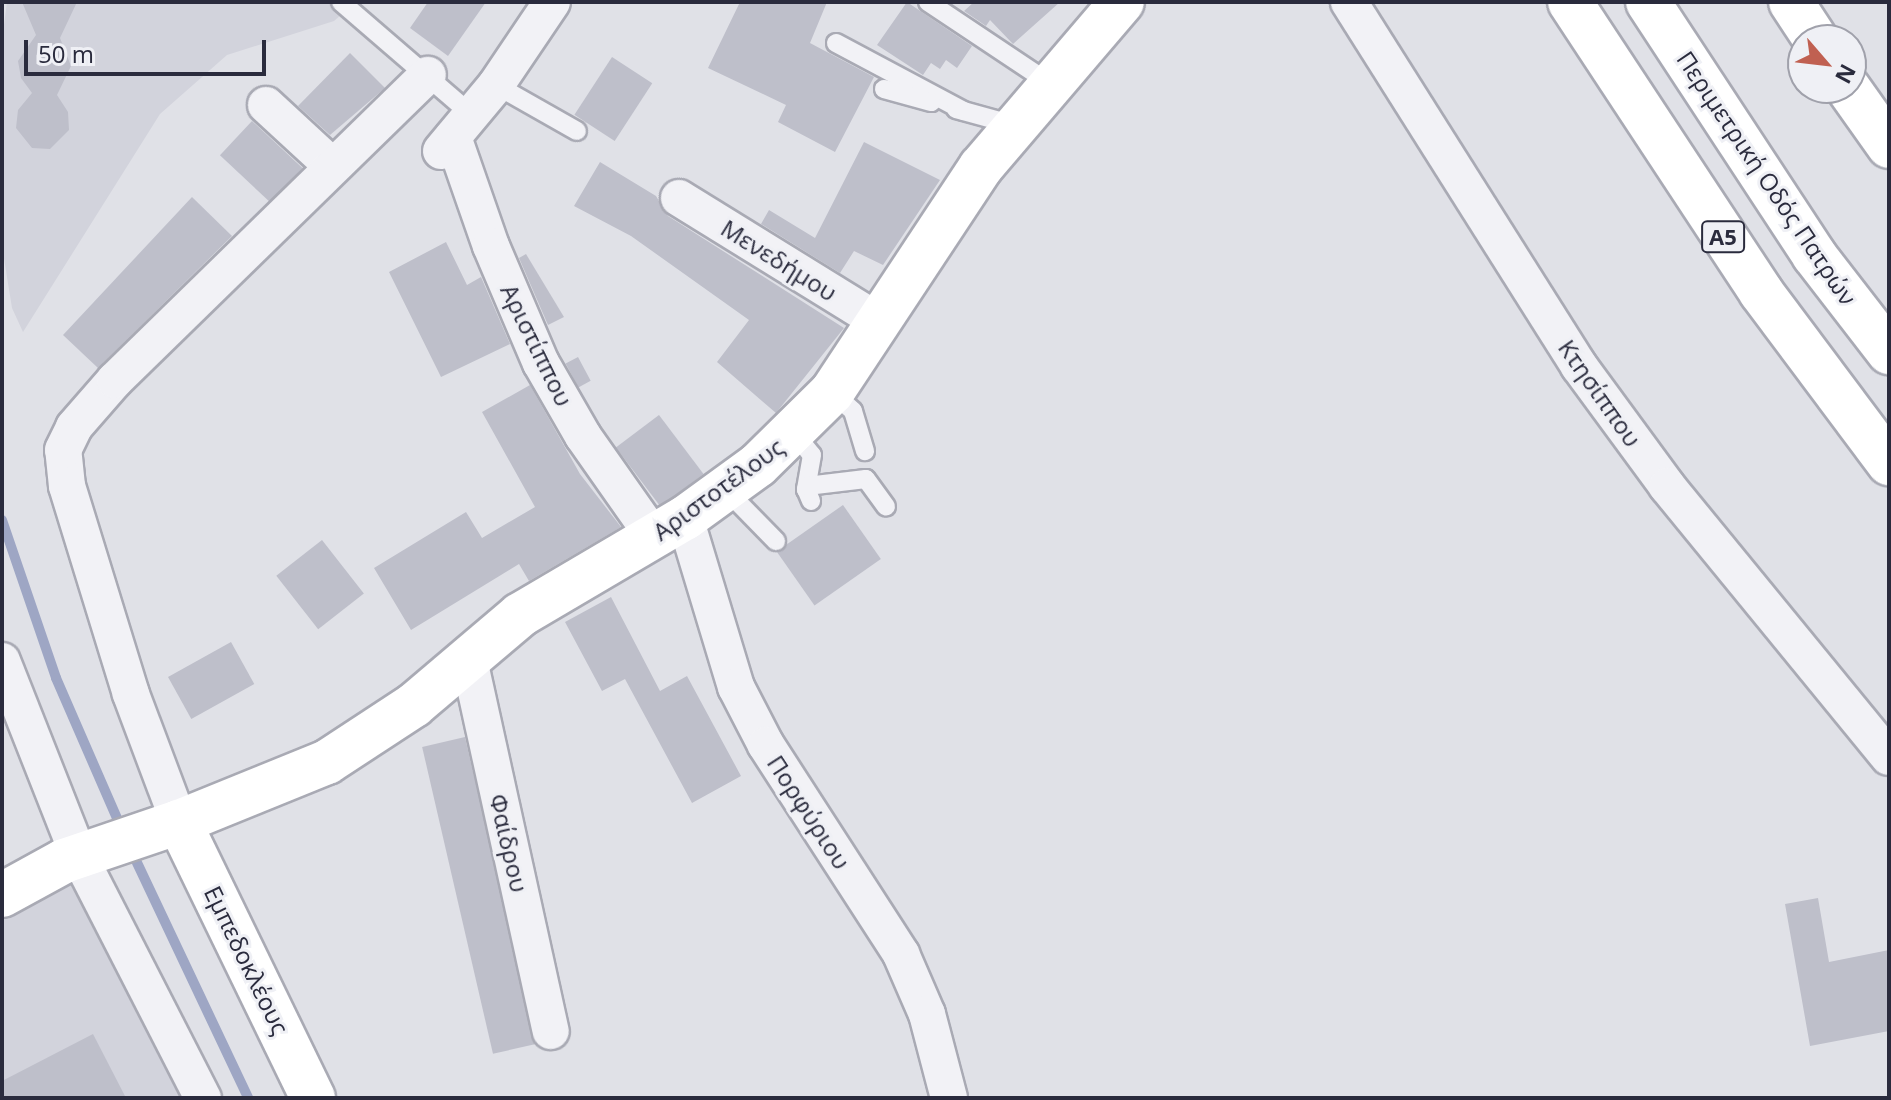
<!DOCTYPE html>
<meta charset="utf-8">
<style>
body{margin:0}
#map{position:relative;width:1891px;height:1100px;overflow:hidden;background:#e0e1e7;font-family:"Open Sans",sans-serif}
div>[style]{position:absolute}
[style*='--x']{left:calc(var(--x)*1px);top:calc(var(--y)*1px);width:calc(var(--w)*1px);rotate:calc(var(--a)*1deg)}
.built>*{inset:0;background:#d2d3dc}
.stream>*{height:10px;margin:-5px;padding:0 5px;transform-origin:5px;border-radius:5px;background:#9ea6c4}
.building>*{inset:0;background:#bebfca;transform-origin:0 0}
.roads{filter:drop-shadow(2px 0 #a9aab4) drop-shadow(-2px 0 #a9aab4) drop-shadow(0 2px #a9aab4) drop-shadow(0 -2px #a9aab4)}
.lane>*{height:18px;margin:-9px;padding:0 9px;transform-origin:9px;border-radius:9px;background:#f2f2f6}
.street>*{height:36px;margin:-18px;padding:0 18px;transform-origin:18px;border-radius:18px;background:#f2f2f6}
.secondary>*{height:44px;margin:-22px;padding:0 22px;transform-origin:22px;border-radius:22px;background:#fff}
.highway>*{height:44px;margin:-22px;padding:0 22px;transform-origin:22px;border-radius:22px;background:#fff}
span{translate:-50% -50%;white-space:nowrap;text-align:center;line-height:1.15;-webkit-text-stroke:6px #eff0f5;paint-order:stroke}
.shield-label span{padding:2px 6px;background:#eff0f5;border:2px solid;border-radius:6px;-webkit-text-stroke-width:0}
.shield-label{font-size:22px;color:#2a2b3d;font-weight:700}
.street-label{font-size:24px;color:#2a2b3d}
.frame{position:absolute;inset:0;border:4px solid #2a2b3d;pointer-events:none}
.north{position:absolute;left:1787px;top:24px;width:80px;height:80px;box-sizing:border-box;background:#eff0f5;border:2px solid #a0a1ab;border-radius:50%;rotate:118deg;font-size:22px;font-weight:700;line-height:32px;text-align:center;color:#2a2b3d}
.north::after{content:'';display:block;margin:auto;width:28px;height:36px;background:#c06051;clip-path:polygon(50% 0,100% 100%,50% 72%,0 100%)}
.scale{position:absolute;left:24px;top:40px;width:242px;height:36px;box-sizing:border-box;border:4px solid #2a2b3d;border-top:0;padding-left:10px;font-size:24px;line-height:28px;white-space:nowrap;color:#2a2b3d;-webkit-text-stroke:6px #eff0f5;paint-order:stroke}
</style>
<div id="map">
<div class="built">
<i style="clip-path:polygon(7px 2px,356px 2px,334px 21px,227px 55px,160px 114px,23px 332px,12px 308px,2px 246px,2px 40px)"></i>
<i style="clip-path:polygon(72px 877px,186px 1098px,2px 1098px,2px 917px)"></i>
</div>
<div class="stream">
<i style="--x:2;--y:520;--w:167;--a:71.1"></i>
<i style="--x:56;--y:678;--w:168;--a:66.5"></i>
<i style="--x:131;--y:850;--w:274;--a:64.7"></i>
</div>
<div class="building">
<i style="clip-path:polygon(22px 2px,77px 2px,60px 38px,71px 66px,57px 95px,68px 112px,69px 130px,50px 149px,32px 148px,16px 128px,18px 110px,32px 93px,21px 78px,18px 61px,36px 35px)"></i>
<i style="clip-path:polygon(428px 2px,486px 2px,448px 56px,410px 28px)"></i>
<i style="clip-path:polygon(740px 2px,827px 2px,810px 43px,874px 77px,835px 152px,778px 122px,786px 105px,708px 68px)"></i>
<i style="clip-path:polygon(907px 2px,972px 46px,957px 68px,946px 60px,940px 69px,931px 63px,923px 75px,877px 45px)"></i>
<i style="clip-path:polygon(974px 2px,1060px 2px,1013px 44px,990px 20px,986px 26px,964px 11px)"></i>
<i style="clip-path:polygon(350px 53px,385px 88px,330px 135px,298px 106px)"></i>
<i style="left:612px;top:57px;width:48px;height:69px;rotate:33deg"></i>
<i style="left:252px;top:121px;width:69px;height:47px;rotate:43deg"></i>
<i style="clip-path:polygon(864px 142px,940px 180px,883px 265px,854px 251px,840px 273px,761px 224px,769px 210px,815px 238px)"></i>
<i style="clip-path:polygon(600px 162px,656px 196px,668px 216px,844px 328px,776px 413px,717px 362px,749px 320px,631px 236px,574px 206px)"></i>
<i style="clip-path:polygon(192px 197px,232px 236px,98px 368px,63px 335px)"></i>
<i style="clip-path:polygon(446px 242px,467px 285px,481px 277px,510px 344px,441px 377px,389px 272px)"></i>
<i style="clip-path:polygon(526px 254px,564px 317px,548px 325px,519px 258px)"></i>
<i style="left:578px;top:357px;width:27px;height:14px;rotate:62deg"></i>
<i style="clip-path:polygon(530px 385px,580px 474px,621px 527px,529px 581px,519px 564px,411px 630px,374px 568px,466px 512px,482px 538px,535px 507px,482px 412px)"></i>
<i style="left:659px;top:415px;width:74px;height:54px;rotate:53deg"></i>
<i style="left:843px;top:505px;width:66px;height:81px;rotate:55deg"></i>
<i style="left:322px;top:540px;width:68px;height:58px;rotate:52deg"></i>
<i style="clip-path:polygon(611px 597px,660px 691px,687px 676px,741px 776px,692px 803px,625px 679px,602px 691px,565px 622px)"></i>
<i style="left:231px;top:642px;width:48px;height:72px;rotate:61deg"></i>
<i style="left:465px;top:737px;width:315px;height:44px;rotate:77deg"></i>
<i style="clip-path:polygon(1818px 898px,1829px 962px,1889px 950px,1889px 1031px,1810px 1046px,1785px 904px)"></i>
<i style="clip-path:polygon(93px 1034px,126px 1098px,2px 1098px,2px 1081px)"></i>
</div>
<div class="roads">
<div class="lane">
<i style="--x:341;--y:2;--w:173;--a:40.8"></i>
<i style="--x:928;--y:2;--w:148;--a:33.7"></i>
<i style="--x:836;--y:43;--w:145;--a:28"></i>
<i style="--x:496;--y:85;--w:93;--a:29.6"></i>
<i style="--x:884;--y:89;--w:49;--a:15.5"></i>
<i style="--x:956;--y:109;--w:60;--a:15.4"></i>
<i style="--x:832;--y:392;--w:28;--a:42"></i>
<i style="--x:853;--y:411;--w:42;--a:73.3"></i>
<i style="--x:794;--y:433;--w:28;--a:51"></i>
<i style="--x:812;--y:455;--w:35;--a:100"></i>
<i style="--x:806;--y:489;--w:13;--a:67"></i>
<i style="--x:807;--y:486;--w:59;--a:-6.8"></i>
<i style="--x:866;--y:479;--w:34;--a:54"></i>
<i style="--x:725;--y:489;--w:73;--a:45.6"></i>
</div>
<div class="street">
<i style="--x:1349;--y:2;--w:431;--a:57.7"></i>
<i style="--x:1579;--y:366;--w:149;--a:53.7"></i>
<i style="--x:1667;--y:486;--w:350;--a:50.7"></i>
<i style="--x:266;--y:105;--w:88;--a:42.7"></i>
<i style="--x:453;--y:137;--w:115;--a:70.8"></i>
<i style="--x:491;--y:246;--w:127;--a:66.9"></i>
<i style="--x:541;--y:363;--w:84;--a:60.1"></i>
<i style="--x:583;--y:436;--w:123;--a:54.9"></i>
<i style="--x:441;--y:151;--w:86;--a:-50.2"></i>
<i style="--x:496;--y:85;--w:100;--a:-56"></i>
<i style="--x:679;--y:198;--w:236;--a:31.7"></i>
<i style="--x:685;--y:518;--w:177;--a:73.2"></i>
<i style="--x:736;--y:687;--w:65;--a:62.7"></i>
<i style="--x:766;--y:745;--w:249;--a:57.1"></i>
<i style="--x:901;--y:954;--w:65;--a:66.6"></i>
<i style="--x:927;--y:1014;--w:87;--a:75.3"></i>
<i style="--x:468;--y:655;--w:385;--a:77.6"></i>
<i style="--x:2;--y:661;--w:210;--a:68.5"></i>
<i style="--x:79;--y:856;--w:272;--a:62.9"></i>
<i style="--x:179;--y:822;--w:137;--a:-110.6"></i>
<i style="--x:131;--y:694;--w:218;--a:-107.1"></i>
<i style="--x:67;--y:486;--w:36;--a:-96"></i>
<i style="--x:63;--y:450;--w:25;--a:-64"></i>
<i style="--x:74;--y:427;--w:62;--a:-48.9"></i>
<i style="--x:115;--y:380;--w:437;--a:-44.3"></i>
</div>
<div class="secondary">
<i style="--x:1791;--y:2;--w:45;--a:56.7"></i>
<i style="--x:1848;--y:88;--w:71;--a:54.7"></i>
<i style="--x:179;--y:822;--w:307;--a:64.1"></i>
<i style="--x:2;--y:895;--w:71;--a:-28.7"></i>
<i style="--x:64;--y:861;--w:121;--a:-18.7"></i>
<i style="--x:179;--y:822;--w:160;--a:-22.1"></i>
<i style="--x:327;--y:762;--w:104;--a:-33.2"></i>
<i style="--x:414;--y:705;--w:139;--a:-40.3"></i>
<i style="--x:520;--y:615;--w:191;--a:-30.5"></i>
<i style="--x:685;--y:518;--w:90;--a:-36"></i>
<i style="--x:758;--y:465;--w:104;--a:-44.6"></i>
<i style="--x:832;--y:392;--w:270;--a:-56.5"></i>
<i style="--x:981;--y:167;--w:217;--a:-49.5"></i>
</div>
<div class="highway">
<i style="--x:1570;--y:2;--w:347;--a:56.6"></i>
<i style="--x:1761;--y:292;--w:214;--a:53.2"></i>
<i style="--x:1648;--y:2;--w:303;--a:56.7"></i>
<i style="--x:1814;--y:255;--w:123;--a:52.3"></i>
</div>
</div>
<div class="shield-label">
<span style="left:1723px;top:237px">Α5</span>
</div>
<div class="street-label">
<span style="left:1767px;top:178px;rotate:56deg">Περιμετρική Οδός Πατρών</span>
<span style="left:779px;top:260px;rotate:32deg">Μενεδήμου</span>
<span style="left:537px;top:345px;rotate:64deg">Αριστίππου</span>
<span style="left:1600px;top:393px;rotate:55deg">Κτησίππου</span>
<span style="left:718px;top:489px;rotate:-36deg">Αριστοτέλους</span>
<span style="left:809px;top:812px;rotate:57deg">Πορφύριου</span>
<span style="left:509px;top:843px;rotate:77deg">Φαίδρου</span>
<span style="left:247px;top:960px;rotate:64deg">Εμπεδοκλέους</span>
</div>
<div class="frame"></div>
<div class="north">N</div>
<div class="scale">50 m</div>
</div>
